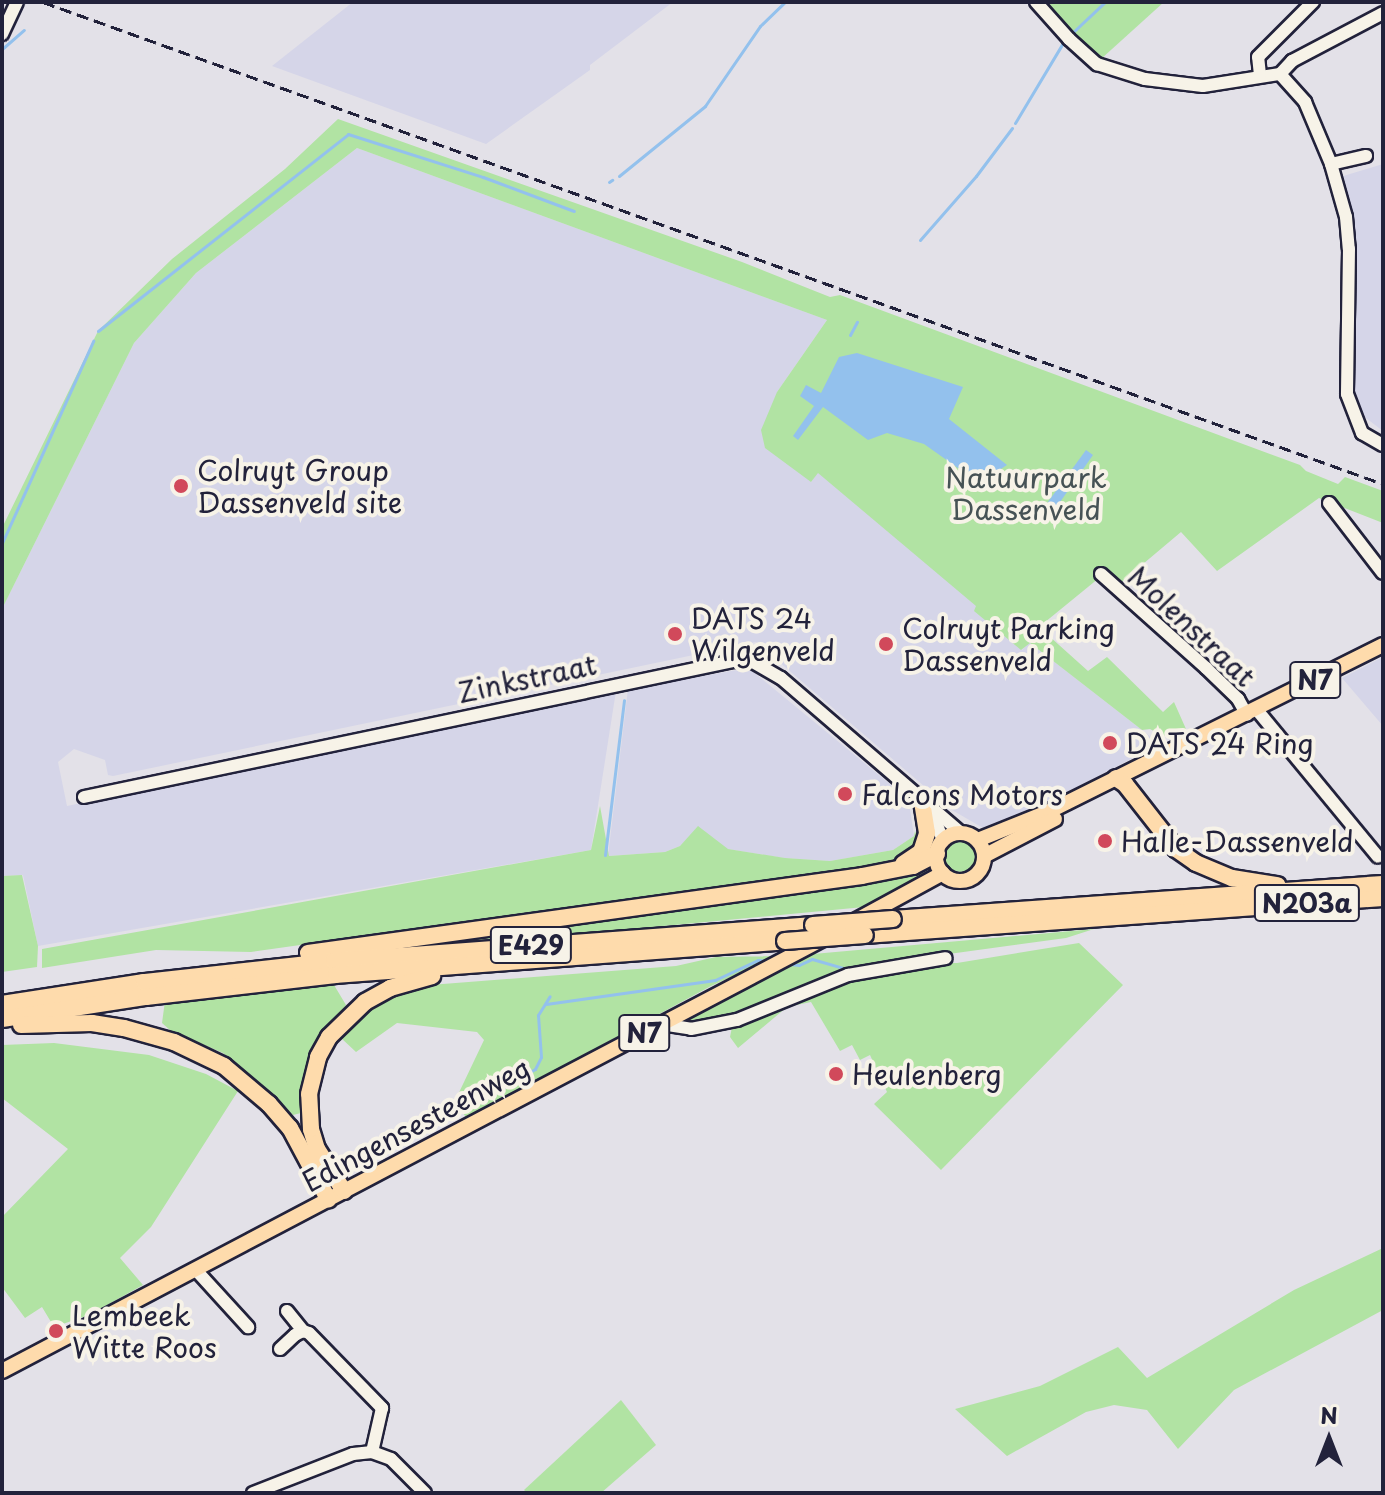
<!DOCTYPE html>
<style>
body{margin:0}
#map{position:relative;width:1385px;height:1495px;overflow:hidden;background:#e3e1e8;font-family:"Playpen Sans",sans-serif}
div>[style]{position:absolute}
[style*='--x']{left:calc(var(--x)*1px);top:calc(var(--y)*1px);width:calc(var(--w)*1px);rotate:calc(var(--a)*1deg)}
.built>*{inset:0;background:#d5d5e8}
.green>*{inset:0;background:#b1e3a3}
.round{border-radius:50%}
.water>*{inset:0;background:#93c1ed}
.stream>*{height:3px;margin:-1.5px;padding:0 1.5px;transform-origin:1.5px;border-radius:1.5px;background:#93c1ed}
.roads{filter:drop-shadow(2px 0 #22223b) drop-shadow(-2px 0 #22223b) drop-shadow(0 2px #22223b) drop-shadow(0 -2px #22223b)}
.minor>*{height:12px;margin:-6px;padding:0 6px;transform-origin:6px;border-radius:6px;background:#f7f3e8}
.major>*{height:14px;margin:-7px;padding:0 7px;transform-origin:7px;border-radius:7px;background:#fedbac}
.major>.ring{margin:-7px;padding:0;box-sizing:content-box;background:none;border:14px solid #fedbac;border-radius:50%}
.highway>*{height:16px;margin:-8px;padding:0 8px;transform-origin:8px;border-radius:8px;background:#fedbac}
.rail>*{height:3px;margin-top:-1.5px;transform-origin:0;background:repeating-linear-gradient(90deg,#22223b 0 12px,transparent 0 18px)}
.bridges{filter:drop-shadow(2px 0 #22223b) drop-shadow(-2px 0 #22223b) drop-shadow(0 2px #22223b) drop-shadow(0 -2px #22223b)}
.highway-bridge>*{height:16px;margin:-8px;padding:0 8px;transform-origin:8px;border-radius:8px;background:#fedbac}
.dots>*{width:22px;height:22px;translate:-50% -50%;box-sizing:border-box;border:4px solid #f7f3e8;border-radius:50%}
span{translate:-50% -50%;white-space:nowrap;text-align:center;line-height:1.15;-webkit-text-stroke:8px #f7f3e8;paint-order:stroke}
.shield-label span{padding:2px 6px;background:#f7f3e8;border:2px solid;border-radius:6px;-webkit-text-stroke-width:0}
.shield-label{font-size:26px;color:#22223b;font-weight:700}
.poi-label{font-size:28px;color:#22223b}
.left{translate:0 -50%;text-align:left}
.park-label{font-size:28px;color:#465255}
.street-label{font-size:28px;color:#22223b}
.frame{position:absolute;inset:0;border:4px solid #22223b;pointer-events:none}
.north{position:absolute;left:1289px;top:1399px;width:80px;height:80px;-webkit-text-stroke:6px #f7f3e8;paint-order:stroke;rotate:0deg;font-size:22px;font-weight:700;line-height:32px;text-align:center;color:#22223b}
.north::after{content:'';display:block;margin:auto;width:28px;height:36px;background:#22223b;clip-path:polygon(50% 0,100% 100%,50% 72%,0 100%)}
</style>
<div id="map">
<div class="built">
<i style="clip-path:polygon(353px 2px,673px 2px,590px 65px,590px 70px,486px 144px,272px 66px)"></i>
<i style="clip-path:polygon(357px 148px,827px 320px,777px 392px,811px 482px,818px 472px,977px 606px,1022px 650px,1029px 642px,1160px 744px,990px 832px,952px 810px,756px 642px,113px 776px,108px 775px,105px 760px,74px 749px,58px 762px,67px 806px,616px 691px,591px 850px,38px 946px,23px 875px,2px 876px,2px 609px,134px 343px,196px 273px)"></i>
<i style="clip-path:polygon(1383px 164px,1383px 431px,1358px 412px,1353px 394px,1353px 238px,1340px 177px)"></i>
<i style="clip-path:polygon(1383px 657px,1383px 726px,1342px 678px)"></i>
<i style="clip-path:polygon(737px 670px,751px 670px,896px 789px,910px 809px,914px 836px,893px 850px,830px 861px,784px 858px,727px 849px,698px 827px,680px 846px,665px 852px,608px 856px,628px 689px)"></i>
</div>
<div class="green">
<i style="clip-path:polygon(1042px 2px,1164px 2px,1101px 59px,1087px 51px)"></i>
<i style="clip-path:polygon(338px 119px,742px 262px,830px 297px,840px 295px,1300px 465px,1306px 471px,1338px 484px,1345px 477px,1383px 491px,1383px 523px,1319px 498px,1217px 571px,1181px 532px,1118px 585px,1099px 578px,1039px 627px,1088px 671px,1107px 657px,1163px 712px,1174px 702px,1186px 729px,1163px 736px,1150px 729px,1142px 730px,1030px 643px,1021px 650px,974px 611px,976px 606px,818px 473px,811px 482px,765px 448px,761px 430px,777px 392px,827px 320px,357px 148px,196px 273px,134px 343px,2px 609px,2px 528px,98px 331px,172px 259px,285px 169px)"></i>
<i style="clip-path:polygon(600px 806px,609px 856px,665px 852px,680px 846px,698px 826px,728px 849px,785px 858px,830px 861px,893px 850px,914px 836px,915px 831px,920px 844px,894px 863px,664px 899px,571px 907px,251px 952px,156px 950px,42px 968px,42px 949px,591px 850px)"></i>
<i class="round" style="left:945px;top:842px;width:30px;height:30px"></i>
<i style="clip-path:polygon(928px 865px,925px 873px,864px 907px,389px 952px,387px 946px,850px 886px)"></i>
<i style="clip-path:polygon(22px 875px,38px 946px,37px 967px,2px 972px,2px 876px)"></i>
<i style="clip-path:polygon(1094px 929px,1066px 938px,876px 964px,957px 963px,1079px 943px,1123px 985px,941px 1170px,874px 1104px,887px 1092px,870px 1055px,860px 1060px,852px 1045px,840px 1051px,811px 1002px,787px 1007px,738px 1048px,730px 1037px,732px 1027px,770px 1011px,688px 1024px,686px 1020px,813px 954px)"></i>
<i style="clip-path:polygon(777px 956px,711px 986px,467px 1118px,454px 1103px,484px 1040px,477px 1032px,397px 1023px,356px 1052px,340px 1037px,352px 1022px,386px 999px,430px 985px,676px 966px,716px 957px)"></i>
<i style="clip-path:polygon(334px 985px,346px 1005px,311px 1054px,301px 1113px,293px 1115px,223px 1053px,171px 1031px,162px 1023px,165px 1001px)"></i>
<i style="clip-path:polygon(54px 1043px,149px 1055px,206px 1074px,238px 1091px,151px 1227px,120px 1258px,143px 1285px,89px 1315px,54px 1327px,42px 1307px,25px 1318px,2px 1287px,2px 1217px,68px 1149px,2px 1098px,2px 1045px)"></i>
<i style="clip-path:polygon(1383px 1248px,1383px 1310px,1234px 1390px,1178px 1449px,1147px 1410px,1114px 1405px,1086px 1412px,1007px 1456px,955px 1409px,1040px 1386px,1118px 1347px,1147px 1378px,1294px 1290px)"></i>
<i style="clip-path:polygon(621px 1400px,656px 1445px,601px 1493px,527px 1493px,524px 1490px)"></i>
</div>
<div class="water">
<i style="clip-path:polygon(857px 353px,963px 387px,949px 419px,1007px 465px,979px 483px,924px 444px,887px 433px,868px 440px,823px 407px,798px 440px,793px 436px,814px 406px,800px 396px,806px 385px,821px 393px,839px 357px)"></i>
<i style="clip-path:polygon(1086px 450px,1093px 455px,1051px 515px,1044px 513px,1045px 506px)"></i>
</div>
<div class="stream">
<i style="--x:1072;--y:33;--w:45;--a:-43.2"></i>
<i style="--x:2;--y:49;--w:29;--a:-41"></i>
<i style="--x:1015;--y:123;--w:96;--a:-59.1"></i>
<i style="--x:619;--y:176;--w:111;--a:-39.1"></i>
<i style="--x:705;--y:106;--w:97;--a:-55.5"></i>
<i style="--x:760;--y:26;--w:35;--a:-44"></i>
<i style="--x:609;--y:182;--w:4;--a:-34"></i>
<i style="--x:920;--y:240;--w:85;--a:-48.8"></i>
<i style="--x:976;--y:176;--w:60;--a:-53.1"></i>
<i style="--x:98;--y:331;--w:318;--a:-38.2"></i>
<i style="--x:348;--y:134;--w:142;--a:17.7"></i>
<i style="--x:483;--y:177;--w:97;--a:20.5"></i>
<i style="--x:850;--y:335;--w:15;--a:-62"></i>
<i style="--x:2;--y:543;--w:222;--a:-65.7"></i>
<i style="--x:605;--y:855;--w:156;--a:-83"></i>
<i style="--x:790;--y:964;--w:9;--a:6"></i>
<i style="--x:799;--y:965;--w:14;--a:-25"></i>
<i style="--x:812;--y:959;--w:33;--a:16"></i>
<i style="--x:546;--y:1004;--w:171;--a:-8.1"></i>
<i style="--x:715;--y:980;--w:47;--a:-24.9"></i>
<i style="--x:758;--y:960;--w:9;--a:6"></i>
<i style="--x:468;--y:1109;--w:78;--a:-30.8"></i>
<i style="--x:535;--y:1069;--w:13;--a:-63"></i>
<i style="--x:541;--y:1057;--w:42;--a:-94.1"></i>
<i style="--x:538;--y:1015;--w:22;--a:-58"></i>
</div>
<div class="roads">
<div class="minor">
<i style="--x:1036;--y:2;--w:50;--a:48.3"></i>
<i style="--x:1069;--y:39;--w:38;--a:42"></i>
<i style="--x:1097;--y:64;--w:50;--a:17.4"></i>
<i style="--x:1145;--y:79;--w:58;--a:6.9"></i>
<i style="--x:1203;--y:86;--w:78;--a:-8.9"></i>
<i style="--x:1280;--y:74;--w:18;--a:-47"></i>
<i style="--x:1292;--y:61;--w:103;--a:-27.8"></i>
<i style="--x:2;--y:34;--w:35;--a:-65"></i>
<i style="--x:1280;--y:74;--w:38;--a:48"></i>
<i style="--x:1305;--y:102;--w:67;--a:67.2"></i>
<i style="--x:1331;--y:164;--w:55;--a:74.2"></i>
<i style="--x:1346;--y:217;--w:32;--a:85"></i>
<i style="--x:1349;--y:249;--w:145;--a:90.8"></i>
<i style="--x:1347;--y:394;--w:42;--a:69"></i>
<i style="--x:1362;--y:433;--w:24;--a:30"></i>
<i style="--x:1260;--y:75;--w:18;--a:-96"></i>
<i style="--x:1258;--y:57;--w:78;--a:-45"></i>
<i style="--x:1331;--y:164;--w:36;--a:-13"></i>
<i style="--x:1329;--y:503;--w:88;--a:52.4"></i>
<i style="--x:1101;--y:574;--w:141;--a:41.8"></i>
<i style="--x:1206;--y:668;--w:45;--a:44.1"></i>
<i style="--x:1238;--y:699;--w:18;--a:61"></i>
<i style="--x:1257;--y:710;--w:190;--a:50.5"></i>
<i style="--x:84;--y:797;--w:664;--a:-11.82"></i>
<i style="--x:734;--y:661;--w:19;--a:3"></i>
<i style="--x:753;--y:662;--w:32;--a:30"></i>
<i style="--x:781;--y:678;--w:238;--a:40.7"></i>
<i style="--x:932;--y:812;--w:31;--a:69"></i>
<i style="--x:661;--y:1024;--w:30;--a:9"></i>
<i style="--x:691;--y:1029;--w:47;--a:-11.1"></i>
<i style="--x:737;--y:1020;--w:120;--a:-22.1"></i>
<i style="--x:848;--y:975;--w:99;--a:-9.8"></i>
<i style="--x:195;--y:1269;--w:79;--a:47.6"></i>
<i style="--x:287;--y:1311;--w:26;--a:51"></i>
<i style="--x:280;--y:1349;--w:21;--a:-43"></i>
<i style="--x:295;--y:1335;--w:9;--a:-27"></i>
<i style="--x:303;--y:1331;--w:6;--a:18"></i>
<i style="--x:309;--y:1333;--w:105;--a:45.8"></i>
<i style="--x:382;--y:1408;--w:45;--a:102.8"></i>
<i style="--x:253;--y:1493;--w:107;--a:-21.3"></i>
<i style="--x:353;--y:1454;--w:19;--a:-6"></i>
<i style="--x:372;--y:1452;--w:20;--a:20"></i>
<i style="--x:391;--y:1459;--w:48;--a:45"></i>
</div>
<div class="major">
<i class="ring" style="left:936px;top:833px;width:34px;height:34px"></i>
<i style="--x:978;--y:840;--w:78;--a:-21.9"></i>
<i style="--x:1050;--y:811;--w:372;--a:-26.5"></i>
<i style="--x:984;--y:856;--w:80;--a:-27.5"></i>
<i style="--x:855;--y:921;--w:100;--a:-28.6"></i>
<i style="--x:2;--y:1371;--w:928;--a:-27.75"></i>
</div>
<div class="highway">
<i style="--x:1116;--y:778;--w:11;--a:34"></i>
<i style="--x:1125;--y:784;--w:83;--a:51.9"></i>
<i style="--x:1176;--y:849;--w:24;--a:35"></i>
<i style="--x:1196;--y:863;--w:39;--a:23"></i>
<i style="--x:1232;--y:878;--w:46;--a:8.8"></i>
<i style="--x:903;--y:864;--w:22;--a:-34"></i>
<i style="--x:921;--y:852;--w:20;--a:-72"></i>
<i style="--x:927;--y:833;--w:36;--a:-99"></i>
<i style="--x:893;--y:919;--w:491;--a:-4.1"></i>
<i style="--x:865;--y:935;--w:519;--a:-4.09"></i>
<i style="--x:308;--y:953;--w:559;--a:-7.91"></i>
<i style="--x:862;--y:876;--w:52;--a:-11.1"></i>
<i style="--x:913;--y:866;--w:27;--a:-27"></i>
<i style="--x:2;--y:1004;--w:144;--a:-8.8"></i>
<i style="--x:144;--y:982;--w:191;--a:-6.3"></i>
<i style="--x:334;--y:961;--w:480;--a:-4.3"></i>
<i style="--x:2;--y:1019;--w:146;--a:-8.7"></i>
<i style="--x:146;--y:997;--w:191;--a:-6.6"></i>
<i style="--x:336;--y:975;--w:450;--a:-4.3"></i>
<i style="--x:21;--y:1025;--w:71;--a:-1.6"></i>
<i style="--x:92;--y:1023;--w:32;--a:9"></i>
<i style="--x:124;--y:1028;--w:52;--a:15.6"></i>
<i style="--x:174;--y:1042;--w:55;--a:25.6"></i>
<i style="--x:224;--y:1066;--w:59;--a:40.2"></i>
<i style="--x:269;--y:1104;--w:32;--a:49"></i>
<i style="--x:290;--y:1128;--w:81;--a:61.8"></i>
<i style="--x:344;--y:1191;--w:50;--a:-122.7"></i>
<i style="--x:317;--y:1149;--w:21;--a:-107"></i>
<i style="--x:311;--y:1129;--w:35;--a:-93"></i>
<i style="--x:309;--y:1094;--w:38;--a:-76"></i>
<i style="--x:318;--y:1057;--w:23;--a:-61"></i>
<i style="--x:329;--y:1037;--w:50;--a:-44.2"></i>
<i style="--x:365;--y:1002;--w:29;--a:-29"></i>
<i style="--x:390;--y:988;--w:44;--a:-15.9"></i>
</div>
</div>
<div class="rail">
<i style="--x:43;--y:2;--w:1424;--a:19.78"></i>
</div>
<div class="bridges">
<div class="highway-bridge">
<i style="--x:813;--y:925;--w:80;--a:-4.3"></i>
<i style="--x:785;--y:941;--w:80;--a:-4.3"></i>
</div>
</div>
<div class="dots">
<i style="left:181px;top:486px;background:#d1495b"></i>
<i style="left:675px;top:634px;background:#d1495b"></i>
<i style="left:886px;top:644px;background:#d1495b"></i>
<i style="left:1110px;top:743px;background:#d1495b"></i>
<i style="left:845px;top:794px;background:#d1495b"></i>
<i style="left:1105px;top:841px;background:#d1495b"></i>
<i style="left:836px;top:1074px;background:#d1495b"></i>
<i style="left:56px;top:1331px;background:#d1495b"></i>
</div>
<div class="shield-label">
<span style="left:1315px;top:680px">N7</span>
<span style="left:1307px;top:903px">N203a</span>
<span style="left:531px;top:945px">E429</span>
<span style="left:644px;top:1033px">N7</span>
</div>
<div class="poi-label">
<span class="left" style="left:197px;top:486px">Colruyt Group<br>Dassenveld site</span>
<span class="left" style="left:691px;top:634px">DATS 24<br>Wilgenveld</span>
<span class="left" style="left:902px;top:644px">Colruyt Parking<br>Dassenveld</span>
<span class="left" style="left:1126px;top:743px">DATS 24 Ring</span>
<span class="left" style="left:861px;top:794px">Falcons Motors</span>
<span class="left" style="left:1121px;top:841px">Halle-Dassenveld</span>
<span class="left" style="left:852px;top:1074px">Heulenberg</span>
<span class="left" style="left:72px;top:1331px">Lembeek<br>Witte Roos</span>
</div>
<div class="park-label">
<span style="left:1026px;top:493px">Natuurpark<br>Dassenveld</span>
</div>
<div class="street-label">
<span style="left:1192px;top:626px;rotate:43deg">Molenstraat</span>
<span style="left:527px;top:678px;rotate:-12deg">Zinkstraat</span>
<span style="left:416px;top:1124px;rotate:-28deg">Edingensesteenweg</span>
</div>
<div class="frame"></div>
<div class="north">N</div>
</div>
